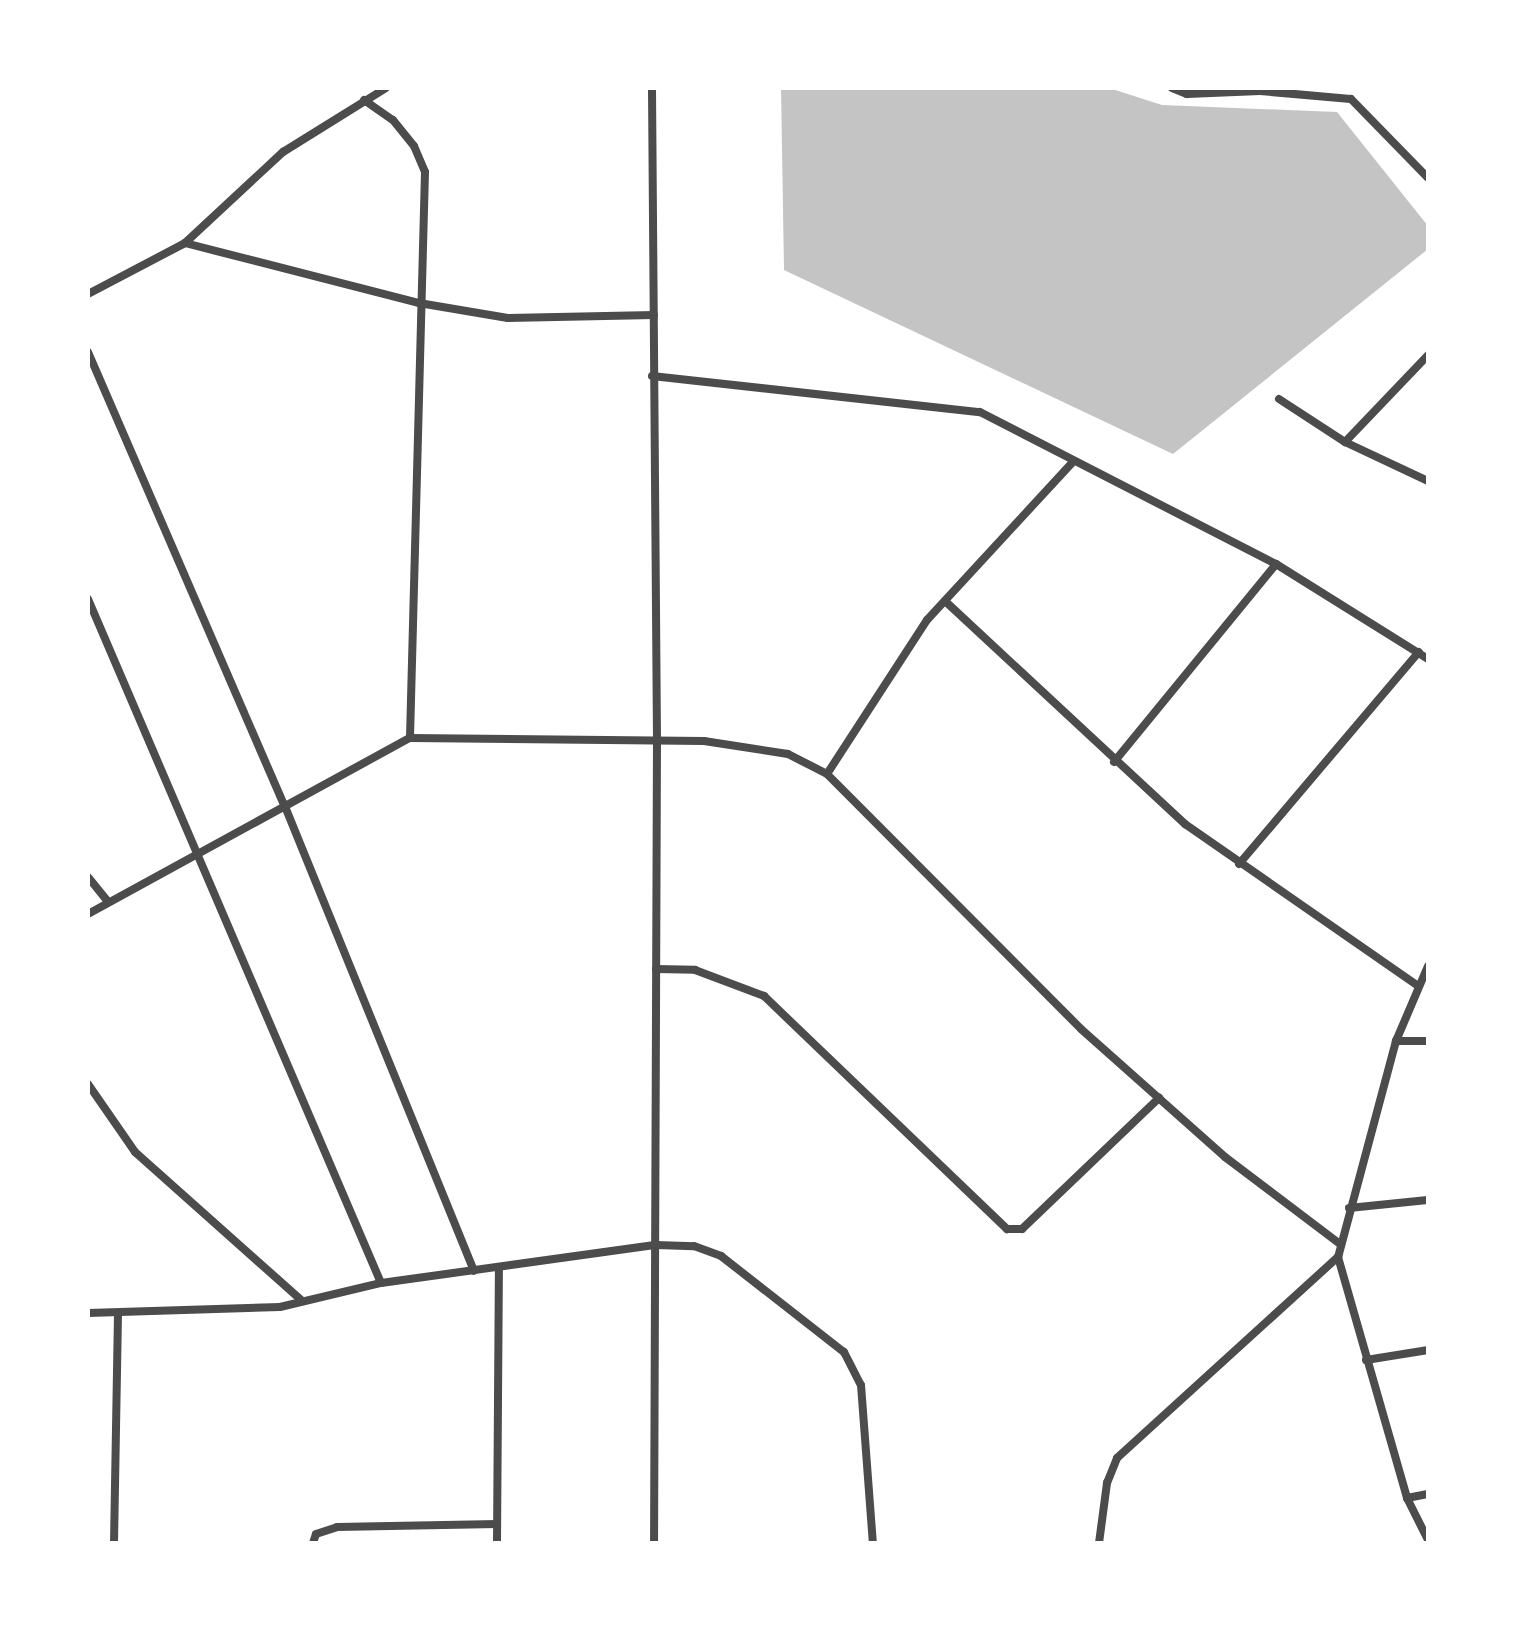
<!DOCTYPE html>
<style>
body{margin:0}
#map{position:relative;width:1516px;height:1631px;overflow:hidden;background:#fff;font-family:"PT Sans Narrow",sans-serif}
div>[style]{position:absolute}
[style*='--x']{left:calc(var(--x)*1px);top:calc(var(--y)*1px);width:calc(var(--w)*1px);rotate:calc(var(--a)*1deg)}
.building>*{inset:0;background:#c4c4c4}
.minor>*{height:8px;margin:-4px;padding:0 4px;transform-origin:4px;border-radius:4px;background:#4c4c4c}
span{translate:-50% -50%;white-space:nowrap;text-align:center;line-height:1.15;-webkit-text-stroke:8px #fff;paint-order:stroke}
.frame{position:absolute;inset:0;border:90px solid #fff;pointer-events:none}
</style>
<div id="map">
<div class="building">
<i style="clip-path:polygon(781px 88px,1109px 88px,1162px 105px,1337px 112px,1428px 226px,1428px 249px,1173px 454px,784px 270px)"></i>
</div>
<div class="minor">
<i style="--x:652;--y:88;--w:651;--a:89.56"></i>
<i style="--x:657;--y:739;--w:804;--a:90.21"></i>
<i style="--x:1172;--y:88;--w:16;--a:22"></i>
<i style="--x:1187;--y:94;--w:73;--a:-2.4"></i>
<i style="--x:1260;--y:91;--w:91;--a:5"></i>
<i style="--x:1351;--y:99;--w:110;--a:45.7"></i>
<i style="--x:364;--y:100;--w:35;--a:35"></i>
<i style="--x:393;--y:120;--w:33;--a:51"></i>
<i style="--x:414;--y:146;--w:28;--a:67"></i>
<i style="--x:425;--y:172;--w:566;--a:91.52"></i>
<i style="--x:185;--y:243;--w:242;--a:14.4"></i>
<i style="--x:419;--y:303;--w:90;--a:9.6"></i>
<i style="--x:508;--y:318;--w:146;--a:-1.2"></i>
<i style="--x:88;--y:294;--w:110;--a:-27.7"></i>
<i style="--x:185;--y:243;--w:134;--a:-42.9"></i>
<i style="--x:283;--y:152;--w:121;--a:-31.9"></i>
<i style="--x:88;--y:352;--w:493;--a:66.6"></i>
<i style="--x:284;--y:804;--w:504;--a:67.86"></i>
<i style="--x:652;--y:376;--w:330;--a:6.3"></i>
<i style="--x:980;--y:412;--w:333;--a:27.2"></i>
<i style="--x:1276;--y:564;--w:179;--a:32"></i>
<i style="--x:1279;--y:399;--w:79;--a:33.1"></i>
<i style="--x:1345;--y:442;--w:92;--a:25.2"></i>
<i style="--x:1345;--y:442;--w:120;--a:-46.3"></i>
<i style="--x:88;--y:599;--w:744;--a:66.81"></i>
<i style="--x:945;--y:601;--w:328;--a:42.9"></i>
<i style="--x:1185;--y:824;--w:284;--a:34.8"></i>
<i style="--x:1114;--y:762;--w:256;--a:-50.7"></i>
<i style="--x:827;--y:774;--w:184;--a:-57"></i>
<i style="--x:927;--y:620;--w:215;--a:-47.3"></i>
<i style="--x:1239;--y:864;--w:278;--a:-49.7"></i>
<i style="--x:88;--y:877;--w:32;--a:51"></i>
<i style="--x:88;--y:914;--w:367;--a:-28.7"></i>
<i style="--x:410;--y:738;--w:294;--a:0.6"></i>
<i style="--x:704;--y:741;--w:85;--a:8.8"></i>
<i style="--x:788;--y:754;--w:44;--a:27.1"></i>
<i style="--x:827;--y:774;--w:360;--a:45.1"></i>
<i style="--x:1081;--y:1029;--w:193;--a:41.6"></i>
<i style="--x:1225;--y:1157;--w:144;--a:37.1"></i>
<i style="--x:1428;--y:966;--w:82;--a:113.1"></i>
<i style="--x:1396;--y:1041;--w:224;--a:105"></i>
<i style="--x:1338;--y:1257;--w:251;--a:74"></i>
<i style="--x:1407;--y:1498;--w:47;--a:63.4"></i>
<i style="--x:656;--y:969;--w:39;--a:1"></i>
<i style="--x:695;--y:970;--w:74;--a:20.6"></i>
<i style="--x:764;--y:996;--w:337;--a:43.8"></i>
<i style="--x:1007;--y:1229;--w:15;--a:0"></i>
<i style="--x:1022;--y:1229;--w:190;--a:-43.7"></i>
<i style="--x:1396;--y:1041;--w:32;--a:0"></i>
<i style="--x:88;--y:1084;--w:83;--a:55.3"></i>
<i style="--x:135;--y:1152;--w:224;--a:41.7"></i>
<i style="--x:1349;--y:1208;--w:79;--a:-5.8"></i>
<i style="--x:88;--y:1313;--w:192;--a:-1.8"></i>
<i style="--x:280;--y:1307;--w:104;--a:-13.4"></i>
<i style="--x:381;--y:1283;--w:278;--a:-7.9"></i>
<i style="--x:656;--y:1245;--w:38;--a:2"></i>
<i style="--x:694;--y:1246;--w:29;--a:20"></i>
<i style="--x:721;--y:1256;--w:156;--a:38"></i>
<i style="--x:844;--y:1352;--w:37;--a:63"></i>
<i style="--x:861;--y:1385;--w:158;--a:85.7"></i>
<i style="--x:1366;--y:1360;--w:63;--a:-9.2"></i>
<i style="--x:1407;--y:1498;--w:21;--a:-11"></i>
<i style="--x:114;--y:1543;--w:230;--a:-89"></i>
<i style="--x:313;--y:1543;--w:9;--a:-72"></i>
<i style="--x:316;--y:1534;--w:22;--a:-18"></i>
<i style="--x:337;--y:1527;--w:160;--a:-1.1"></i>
<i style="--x:497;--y:1543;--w:275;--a:-89.6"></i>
<i style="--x:1099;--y:1543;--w:61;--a:-82.4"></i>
<i style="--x:1107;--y:1483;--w:27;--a:-68"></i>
<i style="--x:1117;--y:1458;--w:299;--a:-42.3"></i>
</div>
<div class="frame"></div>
</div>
